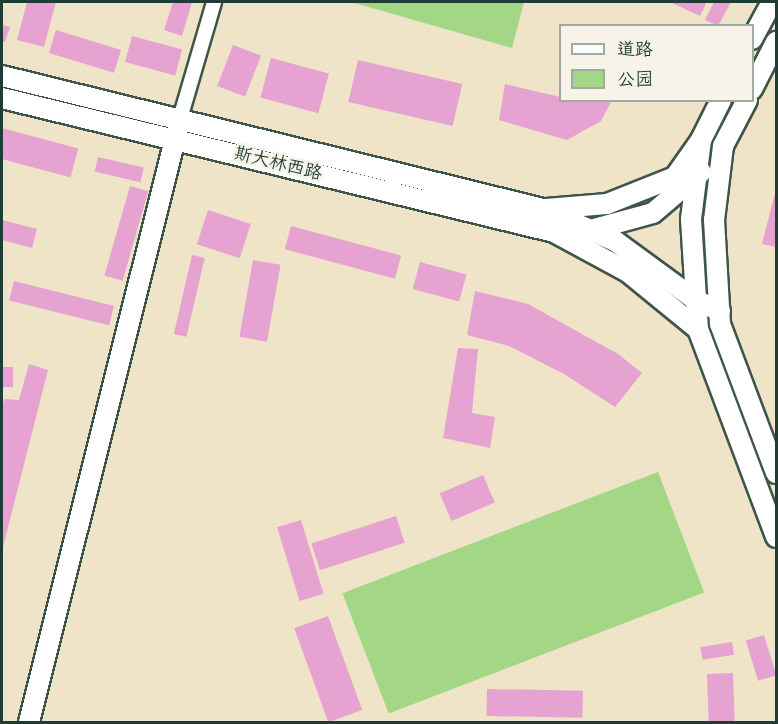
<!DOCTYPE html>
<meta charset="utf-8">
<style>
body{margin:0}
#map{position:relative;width:778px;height:724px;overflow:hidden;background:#efe4c7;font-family:"Architects Daughter","LXGW WenKai TC",sans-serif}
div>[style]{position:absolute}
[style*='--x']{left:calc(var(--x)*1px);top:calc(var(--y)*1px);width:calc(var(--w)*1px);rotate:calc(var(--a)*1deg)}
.green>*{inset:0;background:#a3d786;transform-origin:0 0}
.building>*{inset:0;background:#e6a3d1;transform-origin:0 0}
.roads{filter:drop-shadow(2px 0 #3e564a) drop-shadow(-2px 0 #3e564a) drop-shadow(0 2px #3e564a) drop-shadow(0 -2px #3e564a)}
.street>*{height:14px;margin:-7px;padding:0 7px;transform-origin:7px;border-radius:7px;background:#fff}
.secondary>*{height:20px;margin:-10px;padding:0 10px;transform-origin:10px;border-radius:10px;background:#fff}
span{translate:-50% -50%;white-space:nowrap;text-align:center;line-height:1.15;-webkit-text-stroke:5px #f7f3e8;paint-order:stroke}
.street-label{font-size:18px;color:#1f3d34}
.frame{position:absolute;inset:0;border:3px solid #1f3d34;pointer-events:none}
.legend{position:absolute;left:559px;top:24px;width:195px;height:78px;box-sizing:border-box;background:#f7f3e8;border:2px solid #a1aaa0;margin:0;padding:8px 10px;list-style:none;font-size:18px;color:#1f3d34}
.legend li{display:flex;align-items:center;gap:12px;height:30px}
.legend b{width:30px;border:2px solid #a1aaa0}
</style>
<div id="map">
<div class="green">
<i style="clip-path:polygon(351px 2px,524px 2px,512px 48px)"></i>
<i style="left:658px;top:472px;width:129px;height:338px;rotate:69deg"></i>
</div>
<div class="building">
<i style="clip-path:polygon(27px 2px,56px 2px,44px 47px,17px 40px)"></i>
<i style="clip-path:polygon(173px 2px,192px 2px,182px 36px,164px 30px)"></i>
<i style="clip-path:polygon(670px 2px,707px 2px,700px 16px)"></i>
<i style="clip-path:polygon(714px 2px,731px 2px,718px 26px,705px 20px)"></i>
<i style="clip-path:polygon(2px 25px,10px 27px,5px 42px,2px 41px)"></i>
<i style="left:56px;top:30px;width:68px;height:24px;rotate:17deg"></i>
<i style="left:132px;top:36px;width:52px;height:27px;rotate:15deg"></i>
<i style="left:233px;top:45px;width:30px;height:44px;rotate:21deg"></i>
<i style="left:271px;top:58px;width:60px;height:41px;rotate:15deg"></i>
<i style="left:358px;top:60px;width:107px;height:43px;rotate:13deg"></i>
<i style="clip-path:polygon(505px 84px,560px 97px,560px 100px,612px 100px,601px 121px,567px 140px,499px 120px)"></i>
<i style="left:2px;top:128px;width:79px;height:30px;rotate:15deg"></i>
<i style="left:98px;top:157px;width:47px;height:15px;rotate:13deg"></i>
<i style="left:130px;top:186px;width:19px;height:93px;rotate:16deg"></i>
<i style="clip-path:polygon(776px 189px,776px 247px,762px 244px)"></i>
<i style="left:208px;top:210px;width:45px;height:36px;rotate:18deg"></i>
<i style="clip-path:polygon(2px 220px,37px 229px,32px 248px,2px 240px)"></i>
<i style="left:291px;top:226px;width:114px;height:24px;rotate:15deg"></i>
<i style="left:192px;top:255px;width:13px;height:81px;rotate:13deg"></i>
<i style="left:253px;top:260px;width:28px;height:78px;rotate:10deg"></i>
<i style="left:420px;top:262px;width:48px;height:28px;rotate:15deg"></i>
<i style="left:14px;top:281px;width:103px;height:20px;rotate:14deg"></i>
<i style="clip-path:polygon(475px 291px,528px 304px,618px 354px,642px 373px,615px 407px,564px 374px,509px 346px,467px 335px)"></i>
<i style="clip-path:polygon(458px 348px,478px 349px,472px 413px,495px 417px,490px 448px,443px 438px)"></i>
<i style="clip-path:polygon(29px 364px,48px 370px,2px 551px,2px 411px,4px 399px,19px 400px)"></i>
<i style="left:2px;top:367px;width:11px;height:20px"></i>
<i style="left:483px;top:475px;width:30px;height:47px;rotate:67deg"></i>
<i style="left:396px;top:516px;width:28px;height:89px;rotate:72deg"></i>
<i style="left:301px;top:520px;width:77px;height:25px;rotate:73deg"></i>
<i style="left:328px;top:616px;width:100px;height:36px;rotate:70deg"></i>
<i style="left:764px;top:635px;width:42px;height:19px;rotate:73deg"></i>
<i style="left:732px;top:642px;width:13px;height:32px;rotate:81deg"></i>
<i style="left:733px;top:673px;width:48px;height:26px;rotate:88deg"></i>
<i style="left:487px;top:689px;width:96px;height:27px;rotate:1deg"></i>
</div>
<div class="roads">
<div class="street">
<i style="--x:179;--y:122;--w:125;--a:-73.7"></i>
</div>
<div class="secondary">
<i style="--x:752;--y:39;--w:42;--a:-61.6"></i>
<i style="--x:2;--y:76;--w:557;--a:13.81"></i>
<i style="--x:543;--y:209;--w:79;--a:24"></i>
<i style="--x:615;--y:241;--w:102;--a:36.2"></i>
<i style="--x:697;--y:301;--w:25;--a:23"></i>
<i style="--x:752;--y:89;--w:53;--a:-62.9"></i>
<i style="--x:2;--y:98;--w:568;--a:13.64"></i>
<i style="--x:554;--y:232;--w:84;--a:28.4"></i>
<i style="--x:628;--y:272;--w:90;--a:39.2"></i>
<i style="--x:721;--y:100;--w:45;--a:116.6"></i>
<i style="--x:701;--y:140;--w:80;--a:97.2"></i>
<i style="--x:691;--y:219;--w:110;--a:86.4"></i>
<i style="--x:698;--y:329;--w:222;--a:69.4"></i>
<i style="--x:747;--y:100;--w:52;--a:117.6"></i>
<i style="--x:723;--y:146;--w:75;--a:96.9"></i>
<i style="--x:714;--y:220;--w:104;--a:86.7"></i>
<i style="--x:720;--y:324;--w:159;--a:69.4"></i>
<i style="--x:546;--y:209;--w:61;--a:-4.7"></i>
<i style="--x:607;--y:204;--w:73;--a:-21.7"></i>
<i style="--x:675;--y:177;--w:45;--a:-54.9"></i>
<i style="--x:587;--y:231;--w:68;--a:-15.3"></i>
<i style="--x:653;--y:213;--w:63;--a:-40.5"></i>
<i style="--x:29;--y:722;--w:613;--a:-75.94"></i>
</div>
</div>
<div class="street-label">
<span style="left:278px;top:164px;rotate:14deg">斯大林西路</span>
</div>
<div class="frame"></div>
<ul class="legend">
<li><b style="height:8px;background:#fff"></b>道路</li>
<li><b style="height:16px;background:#a3d786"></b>公园</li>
</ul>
</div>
